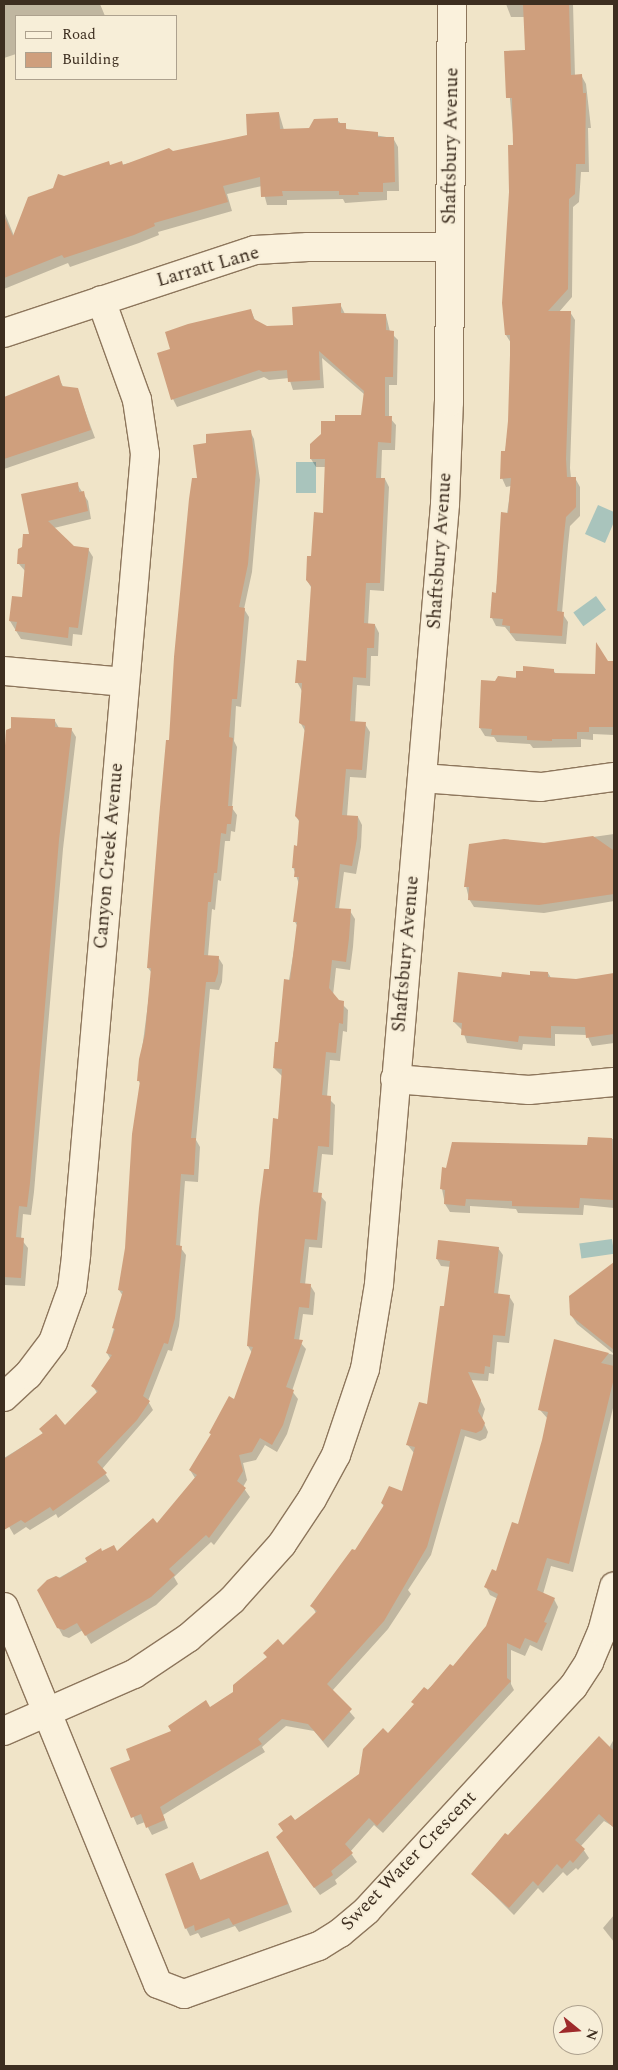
<!DOCTYPE html>
<style>
body{margin:0}
#map{position:relative;width:618px;height:2070px;overflow:hidden;background:#f0e4c8;font-family:Spectral,serif}
div>[style]{position:absolute}
[style*='--x']{left:calc(var(--x)*1px);top:calc(var(--y)*1px);width:calc(var(--w)*1px);rotate:calc(var(--a)*1deg)}
.water>*{inset:0;background:#a9c4bc;transform-origin:0 0}
.shadow>*{inset:0;background:#0003}
.building>*{inset:0;background:#cf9f7d}
.roads{filter:drop-shadow(1px 0 #8d765c) drop-shadow(-1px 0 #8d765c) drop-shadow(0 1px #8d765c) drop-shadow(0 -1px #8d765c)}
.minor>*{height:28px;margin:-14px;padding:0 14px;transform-origin:14px;border-radius:14px;background:#faf1dc}
span{translate:-50% -50%;white-space:nowrap;text-align:center;line-height:1.15;-webkit-text-stroke:4px #f7eed8;paint-order:stroke}
.street-label{font-size:19px;color:#3d2e20}
.frame{position:absolute;inset:0;border:5px solid #3d2e20;pointer-events:none}
.legend{position:absolute;left:15px;top:15px;width:162px;height:65px;box-sizing:border-box;background:#f7eed8;border:1px solid #ada18e;margin:0;padding:6px 9px;list-style:none;font-size:15px;color:#3d2e20}
.legend li{display:flex;align-items:center;gap:10px;height:25px}
.legend b{width:25px;border:1px solid #ada18e}
.north{position:absolute;left:553px;top:2005px;width:50px;height:50px;box-sizing:border-box;background:#f7eed8;border:1px solid #ada18e;border-radius:50%;rotate:107deg;font-size:14px;font-weight:700;line-height:20px;text-align:center;color:#3d2e20}
.north::after{content:'';display:block;margin:auto;width:18px;height:22px;background:#9e2a2b;clip-path:polygon(50% 0,100% 100%,50% 72%,0 100%)}
</style>
<div id="map">
<div class="water">
<i style="left:296px;top:462px;width:20px;height:31px"></i>
<i style="clip-path:polygon(598px 505px,614px 512px,614px 522px,605px 543px,585px 534px)"></i>
<i style="left:596px;top:596px;width:17px;height:28px;rotate:54deg"></i>
<i style="left:612px;top:1239px;width:15px;height:33px;rotate:82deg"></i>
</div>
<div class="shadow">
<i style="clip-path:polygon(4px 4px,100px 4px,105px 16px,16px 16px,16px 54px,4px 58px)"></i>
<i style="clip-path:polygon(506px 4px,573px 4px,575px 76px,581px 75px,586px 84px,591px 128px,588px 128px,589px 172px,581px 172px,579px 202px,573px 207px,572px 297px,559px 312px,570px 312px,575px 320px,570px 468px,571px 478px,575px 478px,580px 487px,580px 516px,570px 526px,568px 545px,562px 613px,568px 622px,566px 644px,516px 641px,505px 627px,496px 626px,492px 618px,511px 486px,506px 487px,502px 478px,509px 421px,511px 343px,506px 335px,514px 146px,506px 52px,526px 52px,525px 17px,511px 17px)"></i>
<i style="clip-path:polygon(279px 113px,284px 130px,309px 129px,337px 120px,349px 131px,393px 138px,398px 147px,399px 191px,387px 191px,387px 200px,345px 203px,343px 199px,287px 200px,287px 205px,267px 205px,262px 186px,227px 194px,232px 211px,158px 232px,159px 235px,139px 243px,70px 267px,68px 263px,4px 289px,4px 211px,14px 236px,64px 178px,248px 136px)"></i>
<i style="clip-path:polygon(340px 304px,345px 314px,386px 315px,390px 332px,398px 340px,397px 385px,389px 385px,389px 417px,396px 425px,395px 450px,382px 450px,381px 479px,385px 479px,389px 487px,384px 591px,370px 590px,368px 625px,375px 625px,379px 633px,378px 656px,371px 656px,370px 686px,357px 685px,355px 723px,365px 724px,370px 732px,366px 778px,350px 777px,347px 816px,358px 817px,362px 825px,361px 847px,356px 874px,344px 872px,339px 909px,350px 911px,355px 919px,353px 947px,350px 970px,336px 968px,333px 995px,348px 1010px,347px 1032px,343px 1031px,340px 1061px,330px 1060px,327px 1097px,335px 1105px,333px 1155px,322px 1154px,318px 1193px,326px 1202px,322px 1248px,309px 1247px,305px 1285px,310px 1285px,315px 1293px,313px 1315px,303px 1314px,299px 1341px,306px 1349px,292px 1391px,298px 1399px,287px 1434px,277px 1452px,265px 1445px,256px 1460px,243px 1463px,247px 1480px,243px 1487px,250px 1497px,214px 1545px,211px 1542px,174px 1577px,178px 1584px,156px 1605px,91px 1644px,83px 1630px,69px 1638px,63px 1636px,38px 1590px,102px 1553px,117px 1553px,157px 1525px,195px 1478px,190px 1470px,212px 1436px,210px 1433px,235px 1401px,252px 1353px,248px 1346px,261px 1208px,279px 1120px,283px 1077px,274px 1068px,298px 927px,295px 922px,299px 884px,293px 867px,298px 847px,300px 823px,296px 816px,305px 731px,300px 722px,302px 691px,297px 682px,307px 662px,312px 589px,307px 580px,324px 514px,326px 467px,316px 467px,311px 459px,336px 422px,363px 417px,364px 394px,322px 358px,324px 388px,293px 390px,289px 378px,269px 380px,264px 377px,177px 407px,173px 399px,172px 350px,251px 311px,256px 322px,266px 328px,295px 326px)"></i>
<i style="clip-path:polygon(58px 377px,64px 388px,77px 389px,95px 438px,4px 469px,4px 398px)"></i>
<i style="clip-path:polygon(250px 431px,254px 439px,260px 480px,252px 572px,244px 609px,249px 617px,241px 707px,236px 706px,234px 741px,237px 747px,232px 808px,237px 815px,235px 832px,231px 831px,230px 841px,225px 841px,221px 881px,218px 880px,215px 910px,212px 909px,208px 956px,218px 957px,223px 965px,222px 982px,219px 990px,210px 989px,196px 1140px,200px 1147px,198px 1182px,185px 1181px,180px 1247px,186px 1255px,179px 1326px,172px 1351px,168px 1350px,148px 1401px,153px 1410px,102px 1469px,110px 1481px,58px 1518px,56px 1514px,30px 1530px,26px 1527px,14px 1535px,4px 1518px,4px 1458px,43px 1434px,40px 1429px,65px 1427px,97px 1393px,93px 1386px,111px 1360px,107px 1353px,123px 1296px,119px 1290px,127px 1248px,141px 1085px,138px 1080px,152px 973px,148px 968px,198px 480px,208px 445px)"></i>
<i style="clip-path:polygon(77px 484px,88px 501px,91px 519px,54px 528px,74px 548px,88px 549px,93px 557px,82px 635px,73px 634px,72px 646px,21px 639px,10px 621px,23px 598px,26px 572px,18px 563px,23px 548px)"></i>
<i style="clip-path:polygon(607px 662px,614px 663px,614px 735px,593px 734px,593px 740px,581px 739px,581px 747px,533px 748px,530px 744px,497px 742px,494px 737px,485px 736px,480px 728px,495px 682px,553px 670px,556px 674px,596px 675px)"></i>
<i style="clip-path:polygon(55px 721px,59px 728px,71px 729px,76px 737px,63px 849px,34px 1192px,31px 1215px,23px 1214px,21px 1239px,28px 1248px,25px 1286px,4px 1285px,4px 797px,13px 785px,4px 782px,4px 761px)"></i>
<i style="clip-path:polygon(614px 834px,614px 901px,544px 913px,474px 907px,469px 899px,466px 886px,544px 844px)"></i>
<i style="clip-path:polygon(548px 973px,551px 978px,576px 980px,614px 975px,614px 1043px,592px 1046px,587px 1035px,555px 1034px,555px 1046px,523px 1044px,522px 1050px,467px 1043px,463px 1031px,454px 1022px,502px 978px)"></i>
<i style="clip-path:polygon(589px 1138px,614px 1139px,614px 1208px,584px 1205px,583px 1215px,518px 1213px,516px 1209px,470px 1206px,470px 1213px,450px 1212px,445px 1204px,442px 1189px,589px 1146px)"></i>
<i style="clip-path:polygon(498px 1248px,503px 1255px,498px 1294px,509px 1296px,514px 1304px,509px 1343px,497px 1342px,494px 1374px,489px 1373px,488px 1381px,470px 1380px,485px 1409px,482px 1419px,488px 1432px,486px 1438px,480px 1441px,465px 1436px,431px 1555px,408px 1590px,411px 1594px,388px 1629px,332px 1691px,355px 1718px,328px 1748px,314px 1731px,286px 1726px,262px 1747px,265px 1752px,163px 1815px,168px 1828px,152px 1835px,145px 1822px,137px 1825px,112px 1769px,132px 1760px,235px 1692px,268px 1659px,265px 1653px,283px 1647px,316px 1613px,312px 1606px,355px 1552px,384px 1507px,382px 1503px,402px 1493px,414px 1453px,407px 1444px,428px 1406px,446px 1307px,451px 1267px,441px 1266px,437px 1259px)"></i>
<i style="clip-path:polygon(614px 1263px,614px 1354px,577px 1324px,571px 1315px,570px 1297px)"></i>
<i style="clip-path:polygon(555px 1340px,614px 1355px,614px 1404px,573px 1572px,551px 1566px,543px 1594px,554px 1599px,558px 1607px,542px 1651px,530px 1645px,525px 1656px,511px 1650px,511px 1684px,514px 1690px,383px 1833px,374px 1825px,350px 1852px,357px 1862px,335px 1880px,337px 1884px,320px 1895px,277px 1837px,284px 1832px,279px 1824px,295px 1822px,360px 1774px,388px 1734px,415px 1705px,413px 1702px,453px 1668px,487px 1626px,498px 1599px,490px 1595px,486px 1587px,497px 1572px,519px 1525px,543px 1441px,548px 1419px,540px 1410px)"></i>
<i style="clip-path:polygon(614px 1739px,614px 1827px,604px 1821px,581px 1846px,589px 1858px,578px 1870px,576px 1868px,567px 1876px,563px 1872px,543px 1893px,538px 1888px,514px 1915px,473px 1874px,508px 1837px,609px 1748px)"></i>
<i style="clip-path:polygon(268px 1853px,292px 1912px,239px 1932px,235px 1926px,201px 1938px,198px 1933px,190px 1936px,186px 1928px,193px 1864px,201px 1881px)"></i>
<i style="clip-path:polygon(614px 1915px,614px 1942px,603px 1928px)"></i>
</div>
<div class="building">
<i style="clip-path:polygon(523px 4px,569px 4px,571px 75px,582px 74px,583px 93px,586px 93px,585px 164px,576px 164px,575px 194px,569px 199px,568px 289px,548px 311px,571px 311px,566px 459px,567px 477px,576px 477px,576px 507px,566px 517px,564px 535px,557px 611px,564px 612px,562px 636px,510px 633px,510px 626px,502px 625px,503px 619px,490px 618px,492px 592px,496px 593px,501px 512px,508px 513px,511px 478px,500px 479px,501px 451px,505px 451px,508px 421px,510px 355px,510px 335px,505px 335px,502px 303px,509px 192px,508px 145px,513px 145px,512px 98px,506px 98px,504px 51px,525px 50px)"></i>
<i style="clip-path:polygon(279px 112px,280px 129px,309px 128px,314px 119px,338px 118px,338px 123px,346px 123px,346px 129px,378px 132px,378px 137px,394px 137px,395px 182px,383px 183px,383px 192px,358px 192px,359px 195px,339px 195px,339px 191px,282px 191px,283px 196px,261px 197px,260px 177px,223px 186px,228px 202px,154px 223px,155px 226px,134px 235px,64px 258px,62px 255px,4px 278px,4px 216px,13px 236px,28px 197px,53px 188px,58px 174px,64px 176px,109px 161px,110px 165px,122px 161px,123px 165px,169px 148px,173px 151px,247px 135px,246px 114px)"></i>
<i style="clip-path:polygon(341px 303px,341px 313px,386px 314px,386px 330px,394px 331px,393px 377px,385px 377px,385px 416px,392px 416px,391px 443px,378px 442px,376px 478px,385px 478px,380px 583px,366px 583px,364px 623px,375px 624px,374px 648px,367px 648px,366px 678px,353px 677px,350px 721px,366px 722px,364px 743px,362px 770px,346px 769px,342px 815px,358px 816px,357px 838px,352px 866px,340px 864px,335px 908px,351px 909px,349px 938px,346px 962px,332px 960px,329px 988px,339px 1000px,344px 1001px,343px 1024px,339px 1023px,336px 1053px,326px 1052px,322px 1095px,331px 1096px,329px 1147px,318px 1146px,313px 1192px,322px 1193px,317px 1240px,305px 1239px,300px 1283px,311px 1284px,309px 1308px,299px 1307px,294px 1339px,303px 1340px,286px 1387px,294px 1390px,283px 1425px,272px 1445px,260px 1438px,252px 1452px,239px 1455px,243px 1471px,237px 1481px,246px 1488px,209px 1538px,206px 1535px,169px 1569px,175px 1575px,151px 1597px,85px 1636px,77px 1623px,64px 1630px,57px 1628px,37px 1590px,47px 1580px,56px 1576px,60px 1578px,87px 1562px,85px 1558px,101px 1548px,102px 1551px,114px 1545px,117px 1551px,153px 1518px,157px 1523px,197px 1475px,189px 1470px,211px 1434px,209px 1433px,229px 1396px,234px 1399px,253px 1347px,247px 1346px,259px 1208px,264px 1169px,269px 1169px,273px 1118px,278px 1119px,282px 1069px,273px 1068px,275px 1042px,278px 1042px,284px 979px,290px 980px,297px 922px,293px 922px,299px 877px,294px 877px,295px 868px,292px 868px,294px 845px,297px 846px,299px 820px,295px 816px,305px 726px,299px 723px,302px 683px,295px 683px,297px 660px,306px 661px,311px 586px,306px 580px,307px 556px,311px 556px,314px 512px,323px 513px,325px 459px,310px 459px,310px 444px,321px 434px,321px 421px,335px 421px,335px 415px,361px 415px,364px 391px,319px 351px,320px 380px,288px 382px,287px 370px,263px 372px,259px 370px,171px 400px,157px 353px,170px 349px,165px 332px,188px 324px,251px 309px,254px 319px,267px 326px,293px 325px,292px 307px)"></i>
<i style="clip-path:polygon(59px 375px,62px 386px,78px 388px,91px 430px,4px 459px,4px 397px)"></i>
<i style="clip-path:polygon(251px 430px,256px 471px,248px 564px,239px 607px,245px 608px,237px 699px,232px 699px,229px 737px,233px 738px,228px 806px,233px 806px,231px 824px,227px 824px,226px 834px,221px 833px,217px 873px,214px 873px,211px 902px,208px 902px,204px 955px,219px 956px,218px 973px,215px 982px,206px 982px,191px 1138px,196px 1138px,194px 1175px,181px 1174px,176px 1245px,182px 1246px,175px 1318px,168px 1344px,164px 1343px,143px 1396px,150px 1401px,137px 1420px,97px 1462px,107px 1473px,53px 1511px,50px 1507px,25px 1523px,21px 1520px,4px 1530px,4px 1459px,43px 1433px,39px 1429px,56px 1414px,65px 1425px,98px 1391px,91px 1386px,112px 1355px,106px 1353px,115px 1329px,112px 1328px,123px 1291px,118px 1290px,125px 1248px,132px 1134px,140px 1081px,137px 1081px,139px 1059px,145px 1034px,151px 968px,147px 968px,159px 818px,166px 740px,169px 740px,174px 657px,189px 499px,192px 478px,197px 478px,193px 445px,206px 443px,206px 434px)"></i>
<i style="clip-path:polygon(78px 482px,79px 492px,84px 491px,88px 511px,48px 521px,74px 546px,89px 548px,78px 628px,69px 627px,68px 638px,15px 631px,17px 622px,9px 621px,12px 596px,22px 597px,25px 564px,17px 564px,18px 549px,22px 547px,23px 534px,29px 534px,21px 494px)"></i>
<i style="clip-path:polygon(596px 642px,608px 661px,614px 661px,614px 727px,589px 727px,589px 732px,577px 732px,577px 739px,552px 739px,552px 741px,527px 740px,527px 736px,491px 735px,492px 729px,479px 728px,481px 680px,495px 681px,498px 676px,516px 678px,516px 671px,523px 671px,523px 666px,554px 669px,554px 673px,595px 674px)"></i>
<i style="clip-path:polygon(11px 717px,55px 719px,55px 727px,72px 728px,59px 840px,30px 1183px,27px 1207px,19px 1206px,16px 1237px,24px 1238px,21px 1278px,4px 1277px,4px 761px,6px 730px,11px 728px)"></i>
<i style="clip-path:polygon(593px 836px,613px 850px,614px 894px,539px 905px,468px 900px,469px 887px,464px 887px,469px 844px,504px 839px,544px 843px)"></i>
<i style="clip-path:polygon(530px 971px,548px 972px,548px 977px,576px 979px,614px 973px,614px 1034px,586px 1038px,585px 1027px,551px 1026px,551px 1038px,519px 1036px,518px 1042px,461px 1035px,462px 1023px,453px 1022px,458px 972px,501px 977px,502px 972px,530px 975px)"></i>
<i style="clip-path:polygon(588px 1137px,612px 1138px,614px 1200px,580px 1198px,579px 1208px,512px 1206px,512px 1201px,466px 1199px,465px 1206px,444px 1204px,445px 1190px,440px 1189px,442px 1167px,446px 1168px,452px 1142px,587px 1145px)"></i>
<i style="clip-path:polygon(438px 1240px,499px 1247px,494px 1293px,510px 1295px,505px 1336px,493px 1335px,490px 1367px,485px 1366px,484px 1374px,468px 1372px,481px 1400px,478px 1411px,485px 1423px,482px 1430px,476px 1433px,461px 1429px,427px 1547px,384px 1621px,327px 1684px,352px 1709px,323px 1741px,308px 1724px,282px 1719px,258px 1739px,262px 1744px,160px 1807px,165px 1820px,146px 1828px,141px 1814px,131px 1818px,110px 1768px,130px 1760px,126px 1749px,171px 1731px,168px 1726px,206px 1700px,210px 1707px,233px 1692px,233px 1685px,267px 1657px,263px 1653px,278px 1639px,283px 1645px,317px 1611px,310px 1606px,352px 1549px,355px 1550px,384px 1505px,381px 1503px,389px 1486px,402px 1491px,415px 1447px,406px 1445px,419px 1402px,427px 1404px,440px 1306px,444px 1306px,450px 1261px,436px 1259px)"></i>
<i style="clip-path:polygon(614px 1262px,614px 1350px,570px 1315px,569px 1296px)"></i>
<i style="clip-path:polygon(554px 1339px,609px 1353px,601px 1363px,614px 1366px,614px 1378px,569px 1564px,547px 1558px,537px 1590px,555px 1598px,544px 1622px,547px 1623px,537px 1643px,525px 1638px,520px 1649px,507px 1643px,507px 1678px,511px 1681px,377px 1826px,369px 1818px,345px 1844px,353px 1853px,331px 1871px,333px 1875px,314px 1888px,276px 1837px,283px 1831px,278px 1824px,291px 1815px,295px 1820px,359px 1774px,363px 1749px,383px 1728px,388px 1733px,414px 1704px,411px 1702px,424px 1687px,428px 1690px,450px 1664px,453px 1666px,486px 1626px,498px 1594px,484px 1587px,492px 1569px,496px 1571px,512px 1522px,518px 1524px,542px 1440px,548px 1412px,538px 1410px)"></i>
<i style="clip-path:polygon(599px 1736px,614px 1751px,614px 1828px,599px 1814px,575px 1840px,585px 1849px,573px 1863px,570px 1860px,562px 1869px,557px 1864px,538px 1886px,533px 1881px,509px 1908px,471px 1874px,505px 1833px,508px 1835px)"></i>
<i style="clip-path:polygon(268px 1851px,288px 1904px,233px 1925px,229px 1918px,195px 1931px,194px 1925px,185px 1929px,165px 1874px,193px 1862px,200px 1880px)"></i>
</div>
<div class="roads">
<div class="minor">
<i style="--x:4;--y:333;--w:264;--a:-18.3"></i>
<i style="--x:255;--y:250;--w:53;--a:-3.2"></i>
<i style="--x:308;--y:247;--w:141;--a:0"></i>
<i style="--x:4;--y:671;--w:121;--a:5.2"></i>
<i style="--x:422;--y:778;--w:119;--a:4.3"></i>
<i style="--x:541;--y:787;--w:74;--a:-7.8"></i>
<i style="--x:395;--y:1079;--w:134;--a:4.7"></i>
<i style="--x:529;--y:1090;--w:85;--a:-5.4"></i>
<i style="--x:4;--y:1397;--w:33;--a:-43"></i>
<i style="--x:28;--y:1375;--w:41;--a:-52.9"></i>
<i style="--x:53;--y:1342;--w:56;--a:-70.3"></i>
<i style="--x:72;--y:1289;--w:35;--a:-83"></i>
<i style="--x:76;--y:1254;--w:803;--a:-85.07"></i>
<i style="--x:145;--y:454;--w:55;--a:-98.4"></i>
<i style="--x:137;--y:400;--w:106;--a:-109.8"></i>
<i style="--x:4;--y:1607;--w:407;--a:67.8"></i>
<i style="--x:158;--y:1984;--w:28;--a:21"></i>
<i style="--x:184;--y:1994;--w:143;--a:-19.6"></i>
<i style="--x:319;--y:1946;--w:25;--a:-32"></i>
<i style="--x:340;--y:1933;--w:35;--a:-40"></i>
<i style="--x:367;--y:1910;--w:304;--a:-47.3"></i>
<i style="--x:573;--y:1687;--w:30;--a:-57"></i>
<i style="--x:589;--y:1662;--w:33;--a:-67"></i>
<i style="--x:602;--y:1632;--w:47;--a:-75.1"></i>
<i style="--x:4;--y:1731;--w:142;--a:-23.7"></i>
<i style="--x:134;--y:1674;--w:65;--a:-33.7"></i>
<i style="--x:188;--y:1638;--w:58;--a:-40.8"></i>
<i style="--x:232;--y:1600;--w:75;--a:-48.2"></i>
<i style="--x:282;--y:1544;--w:54;--a:-56.3"></i>
<i style="--x:312;--y:1499;--w:50;--a:-61.4"></i>
<i style="--x:336;--y:1455;--w:91;--a:-71.4"></i>
<i style="--x:365;--y:1369;--w:86;--a:-80.6"></i>
<i style="--x:379;--y:1284;--w:783;--a:-85.16"></i>
<i style="--x:445;--y:504;--w:102;--a:-87.8"></i>
<i style="--x:449;--y:402;--w:398;--a:-89.6"></i>
</div>
</div>
<div class="street-label">
<span style="left:451px;top:146px;rotate:-89deg">Shaftsbury Avenue</span>
<span style="left:208px;top:267px;rotate:-16deg">Larratt Lane</span>
<span style="left:440px;top:551px;rotate:-86deg">Shaftsbury Avenue</span>
<span style="left:109px;top:856px;rotate:-85deg">Canyon Creek Avenue</span>
<span style="left:406px;top:954px;rotate:-85deg">Shaftsbury Avenue</span>
<span style="left:409px;top:1861px;rotate:-46deg">Sweet Water Crescent</span>
</div>
<div class="frame"></div>
<ul class="legend">
<li><b style="height:6px;background:#faf1dc"></b>Road</li>
<li><b style="height:14px;background:#cf9f7d"></b>Building</li>
</ul>
<div class="north">N</div>
</div>
